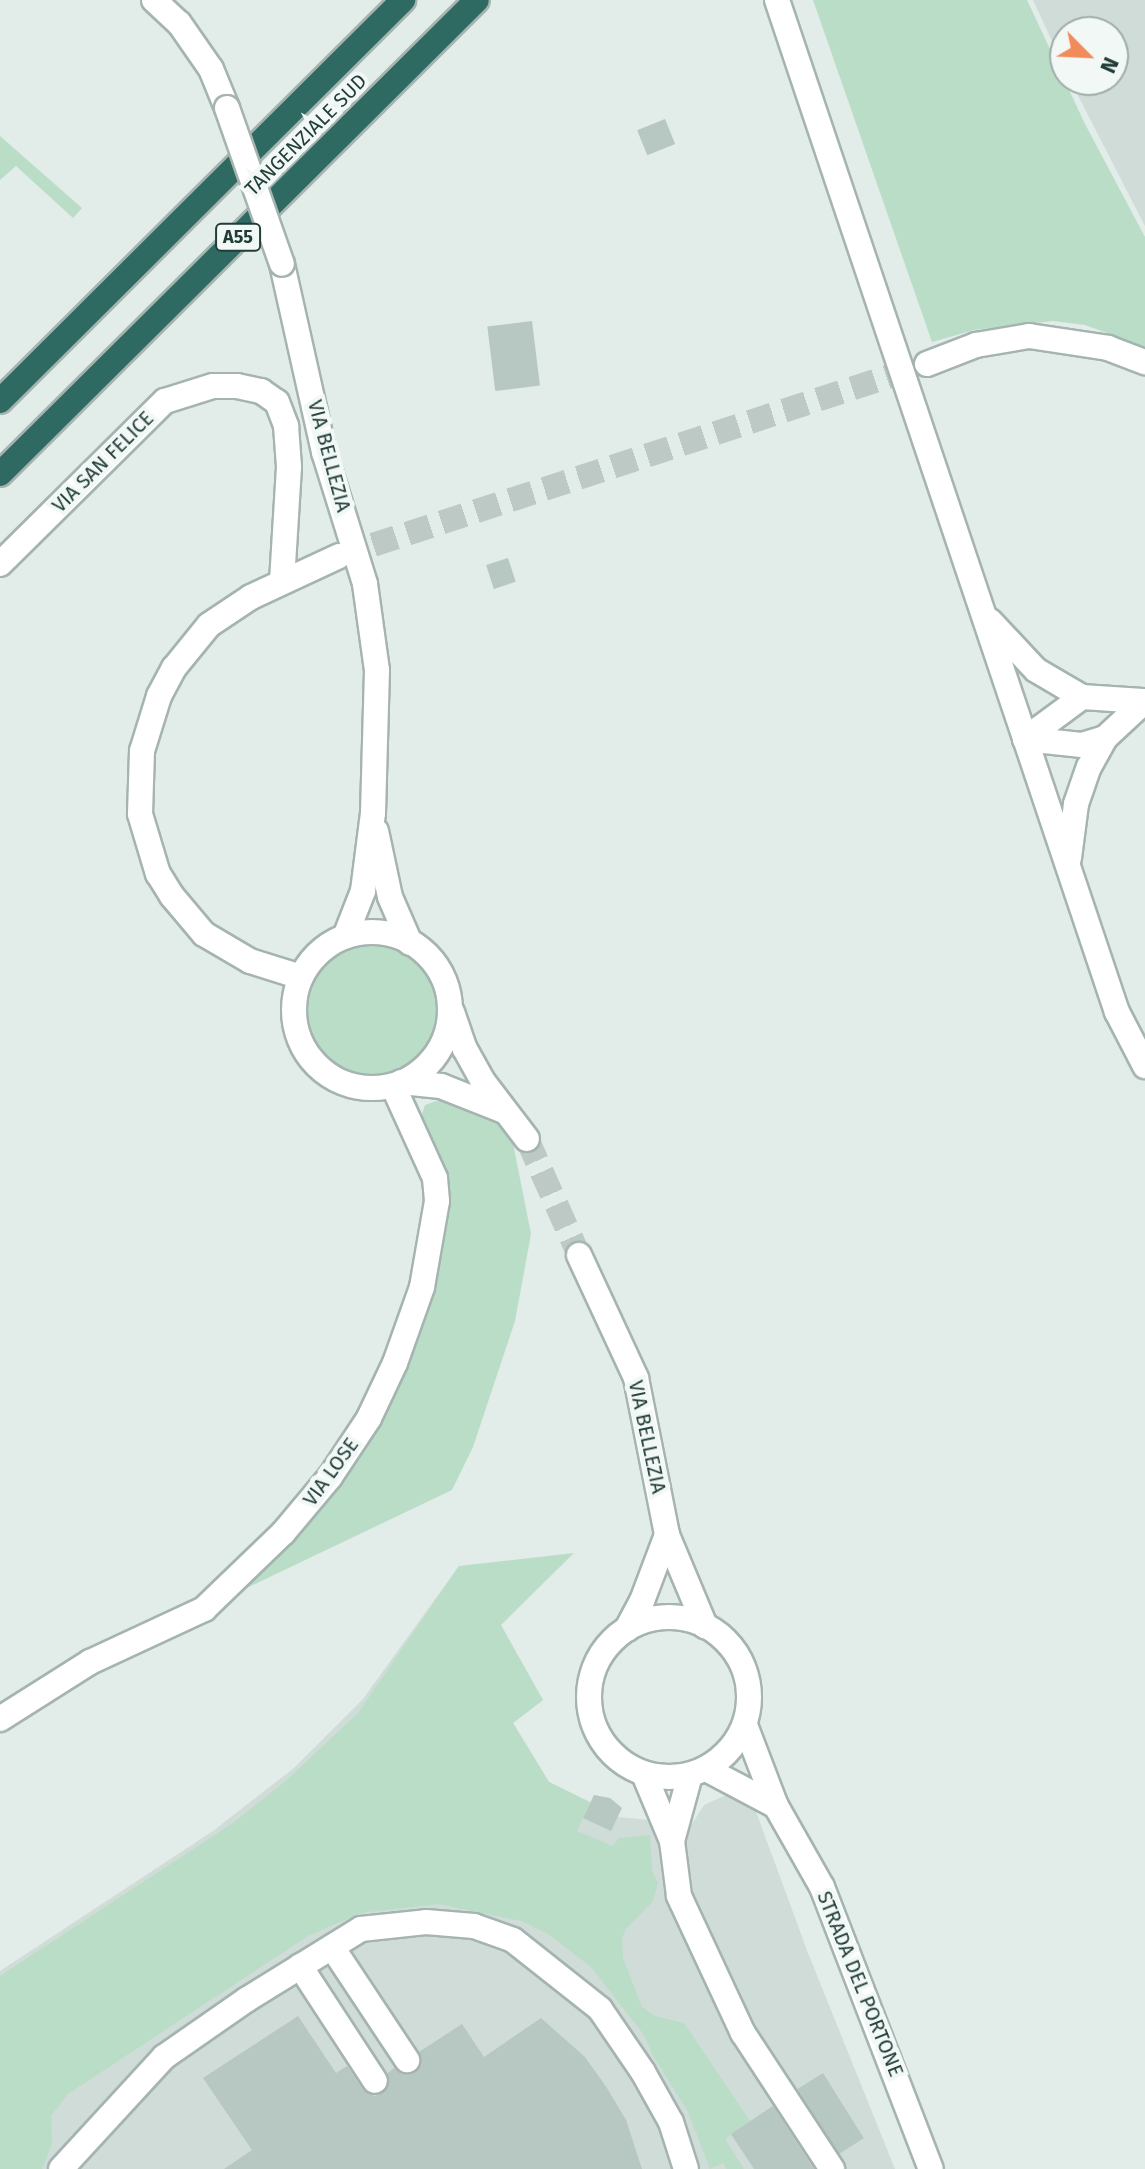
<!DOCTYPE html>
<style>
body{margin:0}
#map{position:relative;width:1145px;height:2169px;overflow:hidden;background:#e2ece8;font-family:"Fira Sans",sans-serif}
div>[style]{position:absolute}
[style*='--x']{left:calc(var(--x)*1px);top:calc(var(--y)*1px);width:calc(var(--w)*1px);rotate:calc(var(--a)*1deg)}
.built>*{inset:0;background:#d0dcd7}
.green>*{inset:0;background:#baddc7}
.round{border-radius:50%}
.building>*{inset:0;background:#b7c7c1;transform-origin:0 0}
.minor-tunnel>*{height:24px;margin-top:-12px;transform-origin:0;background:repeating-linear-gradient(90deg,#bcc9c5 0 24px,transparent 0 36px)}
.roads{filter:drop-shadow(2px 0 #a5b4b0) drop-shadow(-2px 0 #a5b4b0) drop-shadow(0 2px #a5b4b0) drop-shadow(0 -2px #a5b4b0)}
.minor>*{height:24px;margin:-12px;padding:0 12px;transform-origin:12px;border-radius:12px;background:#fff}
.minor>.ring{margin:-12px;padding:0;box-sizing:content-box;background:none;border:24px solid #fff;border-radius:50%}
.highway>*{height:24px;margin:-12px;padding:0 12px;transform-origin:12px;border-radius:12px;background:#2e6962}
.bridges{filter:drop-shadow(2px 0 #a5b4b0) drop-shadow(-2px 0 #a5b4b0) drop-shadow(0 2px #a5b4b0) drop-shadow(0 -2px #a5b4b0)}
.minor-bridge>*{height:24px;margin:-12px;padding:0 12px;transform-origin:12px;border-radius:12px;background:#fff}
span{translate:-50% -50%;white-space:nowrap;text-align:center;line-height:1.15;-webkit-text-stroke:8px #f2f8f6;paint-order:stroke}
.shield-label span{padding:2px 6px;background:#f2f8f6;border:2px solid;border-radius:6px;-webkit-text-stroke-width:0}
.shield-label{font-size:18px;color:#223d38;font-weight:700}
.street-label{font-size:20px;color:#223d38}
.north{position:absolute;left:1049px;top:16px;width:80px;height:80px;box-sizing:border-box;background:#f2f8f6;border:2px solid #9fadaa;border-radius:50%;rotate:114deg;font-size:22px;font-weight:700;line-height:32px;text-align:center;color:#223d38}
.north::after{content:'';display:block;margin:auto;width:28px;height:36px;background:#f18c5a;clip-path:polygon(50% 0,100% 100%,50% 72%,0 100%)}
</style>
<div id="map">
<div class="built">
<i style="clip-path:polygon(1033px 0,1145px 0,1145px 226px,1070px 80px,1113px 80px,1113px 32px,1065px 32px,1065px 69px)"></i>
<i style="clip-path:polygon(459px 1566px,543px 1700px,513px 1723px,549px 1782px,618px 1817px,692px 1824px,704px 1805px,726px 1795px,755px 1809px,808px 1953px,895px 2169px,0 2169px,0 1971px,213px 1831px,294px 1768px,363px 1699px)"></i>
</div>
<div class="green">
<i style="clip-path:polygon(813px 0,1027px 0,1085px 124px,1145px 237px,1145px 347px,1085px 325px,1053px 321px,974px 330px,932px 342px)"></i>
<i style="clip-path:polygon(0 136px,82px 208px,73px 218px,16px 166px,0 180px)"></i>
<i class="round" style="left:294px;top:932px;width:156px;height:156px"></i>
<i style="clip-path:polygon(451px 1096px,493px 1113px,513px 1143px,531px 1234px,515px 1321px,473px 1447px,452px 1490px,236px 1593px,337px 1482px,446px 1202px,447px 1176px,420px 1120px,425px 1105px)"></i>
<i style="clip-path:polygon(574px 1553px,501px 1625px,543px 1700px,513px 1723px,549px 1782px,590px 1802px,577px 1831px,613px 1846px,619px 1838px,650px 1835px,652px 1871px,658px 1883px,653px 1901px,626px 1929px,622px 1938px,623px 1958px,642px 2007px,655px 2016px,684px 2023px,750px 2121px,725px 2139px,744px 2169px,726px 2169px,723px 2163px,710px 2169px,688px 2112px,652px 2054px,644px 2035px,591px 1967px,548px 1934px,521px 1921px,438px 1904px,361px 1913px,308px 1936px,68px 2094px,51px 2116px,52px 2144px,42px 2169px,0 2169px,0 1976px,233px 1823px,289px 1778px,358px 1713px,459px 1566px)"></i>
</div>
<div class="building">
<i style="left:665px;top:119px;width:27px;height:30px;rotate:68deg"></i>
<i style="left:532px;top:321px;width:65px;height:45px;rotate:83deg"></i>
<i style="left:508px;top:558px;width:25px;height:23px;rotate:72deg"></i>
<i style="clip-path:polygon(594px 1795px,610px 1798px,622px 1808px,611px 1831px,583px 1818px)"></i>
<i style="clip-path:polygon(298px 2016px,336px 2073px,347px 2066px,363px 2090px,375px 2096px,388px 2088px,388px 2073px,394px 2068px,401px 2074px,415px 2073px,421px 2066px,419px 2052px,462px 2024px,484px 2057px,541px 2018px,585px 2057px,607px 2088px,626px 2120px,642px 2169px,224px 2169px,252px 2150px,203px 2078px)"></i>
<i style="left:823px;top:2073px;width:77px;height:30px;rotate:58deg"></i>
<i style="clip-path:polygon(773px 2106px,814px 2169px,754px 2169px,731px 2134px)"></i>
</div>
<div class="minor-tunnel">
<i style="--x:339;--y:556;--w:619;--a:-18.08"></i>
<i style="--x:527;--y:1139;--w:127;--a:65.9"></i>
</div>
<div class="roads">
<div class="minor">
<i style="--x:154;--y:0;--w:34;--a:43"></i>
<i style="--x:179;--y:23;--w:56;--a:55.2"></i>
<i style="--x:211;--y:69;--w:42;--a:67.7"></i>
<i style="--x:777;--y:0;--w:1068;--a:71.43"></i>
<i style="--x:1117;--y:1012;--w:61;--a:62.6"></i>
<i style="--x:282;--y:264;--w:193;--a:77.4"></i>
<i style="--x:324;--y:452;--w:138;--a:72.7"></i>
<i style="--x:365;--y:584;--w:87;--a:82.1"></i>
<i style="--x:377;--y:670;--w:143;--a:91.6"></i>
<i style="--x:373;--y:813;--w:79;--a:97.3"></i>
<i style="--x:363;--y:891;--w:49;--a:111.4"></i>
<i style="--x:927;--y:364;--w:53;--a:-21.2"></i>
<i style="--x:976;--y:345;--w:54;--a:-9.6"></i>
<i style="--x:1029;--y:336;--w:80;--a:8.6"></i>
<i style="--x:1108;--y:348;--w:40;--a:21"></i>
<i style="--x:0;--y:564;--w:232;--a:-44.7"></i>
<i style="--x:165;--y:401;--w:50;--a:-17.4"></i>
<i style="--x:213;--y:386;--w:24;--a:0"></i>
<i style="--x:237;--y:386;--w:25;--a:12"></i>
<i style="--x:261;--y:391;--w:19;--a:35"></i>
<i style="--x:277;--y:402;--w:26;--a:69"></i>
<i style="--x:286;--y:426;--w:41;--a:85.8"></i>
<i style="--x:289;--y:467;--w:114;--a:93.5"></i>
<i style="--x:990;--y:621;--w:67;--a:46.8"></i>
<i style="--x:1036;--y:670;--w:53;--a:30.4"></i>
<i style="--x:1082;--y:697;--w:61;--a:3.8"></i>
<i style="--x:1025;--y:739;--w:57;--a:6"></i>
<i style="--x:1082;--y:745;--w:24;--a:-17"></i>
<i style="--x:1025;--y:739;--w:71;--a:-36.4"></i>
<i style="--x:376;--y:831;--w:67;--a:78"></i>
<i style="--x:390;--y:897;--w:50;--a:66.5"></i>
<i style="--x:1069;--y:858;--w:54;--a:-82.6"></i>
<i style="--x:1076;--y:804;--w:39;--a:-71"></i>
<i style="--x:1089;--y:767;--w:33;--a:-61"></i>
<i style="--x:1105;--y:738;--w:54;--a:-42.8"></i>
<i class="ring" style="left:294px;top:932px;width:132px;height:132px"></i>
<i style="--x:301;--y:977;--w:53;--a:-162.6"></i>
<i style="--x:250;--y:961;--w:53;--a:-149.6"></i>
<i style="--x:204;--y:934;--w:50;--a:-130.1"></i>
<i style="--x:172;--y:896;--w:26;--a:-122"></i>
<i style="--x:158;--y:874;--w:63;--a:-106.7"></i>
<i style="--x:140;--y:814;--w:63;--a:-88.2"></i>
<i style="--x:142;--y:751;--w:58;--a:-72.8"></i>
<i style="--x:159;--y:696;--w:32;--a:-62"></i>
<i style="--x:174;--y:668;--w:55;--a:-50.9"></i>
<i style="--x:209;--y:625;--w:50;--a:-33.7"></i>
<i style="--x:251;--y:597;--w:97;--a:-25"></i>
<i style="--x:452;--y:1012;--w:39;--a:71"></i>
<i style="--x:465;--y:1049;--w:35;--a:61"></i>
<i style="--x:482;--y:1080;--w:74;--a:52.7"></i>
<i style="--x:401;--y:1082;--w:40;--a:5.7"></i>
<i style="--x:441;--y:1086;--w:68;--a:21.6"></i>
<i style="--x:579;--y:1255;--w:136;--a:65.1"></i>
<i style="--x:636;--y:1378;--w:160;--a:78.8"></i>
<i style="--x:667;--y:1535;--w:99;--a:67.3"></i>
<i class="ring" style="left:589px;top:1617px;width:136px;height:136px"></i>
<i style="--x:627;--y:1629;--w:32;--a:-62"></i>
<i style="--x:642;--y:1601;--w:71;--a:-69.3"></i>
<i style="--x:0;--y:1719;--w:107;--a:-32.3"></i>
<i style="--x:90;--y:1662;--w:126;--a:-24.9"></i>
<i style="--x:204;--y:1609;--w:110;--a:-43.9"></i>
<i style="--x:283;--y:1533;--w:73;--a:-50"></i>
<i style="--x:330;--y:1477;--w:71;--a:-56.5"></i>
<i style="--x:369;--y:1418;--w:61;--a:-64.7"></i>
<i style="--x:395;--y:1363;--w:81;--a:-70.4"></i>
<i style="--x:422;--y:1287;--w:87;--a:-80.1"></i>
<i style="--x:437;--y:1201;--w:23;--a:-95"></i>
<i style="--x:435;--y:1178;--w:101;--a:-114.5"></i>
<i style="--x:745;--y:1725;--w:87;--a:69.1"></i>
<i style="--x:776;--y:1806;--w:93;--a:60.4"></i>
<i style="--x:822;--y:1887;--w:302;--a:68.9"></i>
<i style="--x:706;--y:1769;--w:79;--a:27.9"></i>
<i style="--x:644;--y:1774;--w:73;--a:67.3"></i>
<i style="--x:672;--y:1841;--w:68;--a:-74.7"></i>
<i style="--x:672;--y:1841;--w:55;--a:82.7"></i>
<i style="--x:679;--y:1896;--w:151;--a:65"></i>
<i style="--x:743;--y:2033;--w:163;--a:56.8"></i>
<i style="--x:332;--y:1947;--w:136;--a:56.4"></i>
<i style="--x:300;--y:1966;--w:137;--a:56.9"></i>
<i style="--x:61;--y:2169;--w:152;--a:-47.4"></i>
<i style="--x:164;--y:2057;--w:100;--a:-34.8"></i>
<i style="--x:246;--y:2000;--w:135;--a:-31.7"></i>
<i style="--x:361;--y:1929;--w:65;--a:-6.1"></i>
<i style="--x:426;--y:1922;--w:48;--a:4.8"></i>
<i style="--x:474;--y:1926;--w:41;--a:19.7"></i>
<i style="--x:513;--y:1940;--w:111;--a:38.4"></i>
<i style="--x:600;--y:2009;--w:76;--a:55.7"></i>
<i style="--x:643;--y:2072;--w:57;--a:60.8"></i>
<i style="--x:671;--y:2122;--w:49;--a:72.3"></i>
</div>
<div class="highway">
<i style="--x:0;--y:401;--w:569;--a:-44.86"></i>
<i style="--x:0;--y:474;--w:672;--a:-44.82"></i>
</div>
</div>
<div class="bridges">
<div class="minor-bridge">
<i style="--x:227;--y:108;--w:165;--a:70.6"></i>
</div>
</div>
<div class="shield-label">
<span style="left:238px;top:237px">A55</span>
</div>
<div class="street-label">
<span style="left:306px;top:135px;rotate:-45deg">TANGENZIALE SUD</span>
<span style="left:329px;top:456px;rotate:75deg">VIA BELLEZIA</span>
<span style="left:103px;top:462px;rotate:-45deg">VIA SAN FELICE</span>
<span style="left:647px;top:1437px;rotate:78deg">VIA BELLEZIA</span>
<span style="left:331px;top:1472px;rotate:-54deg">VIA LOSE</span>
<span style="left:860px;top:1984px;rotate:68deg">STRADA DEL PORTONE</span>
</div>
<div class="north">N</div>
</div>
